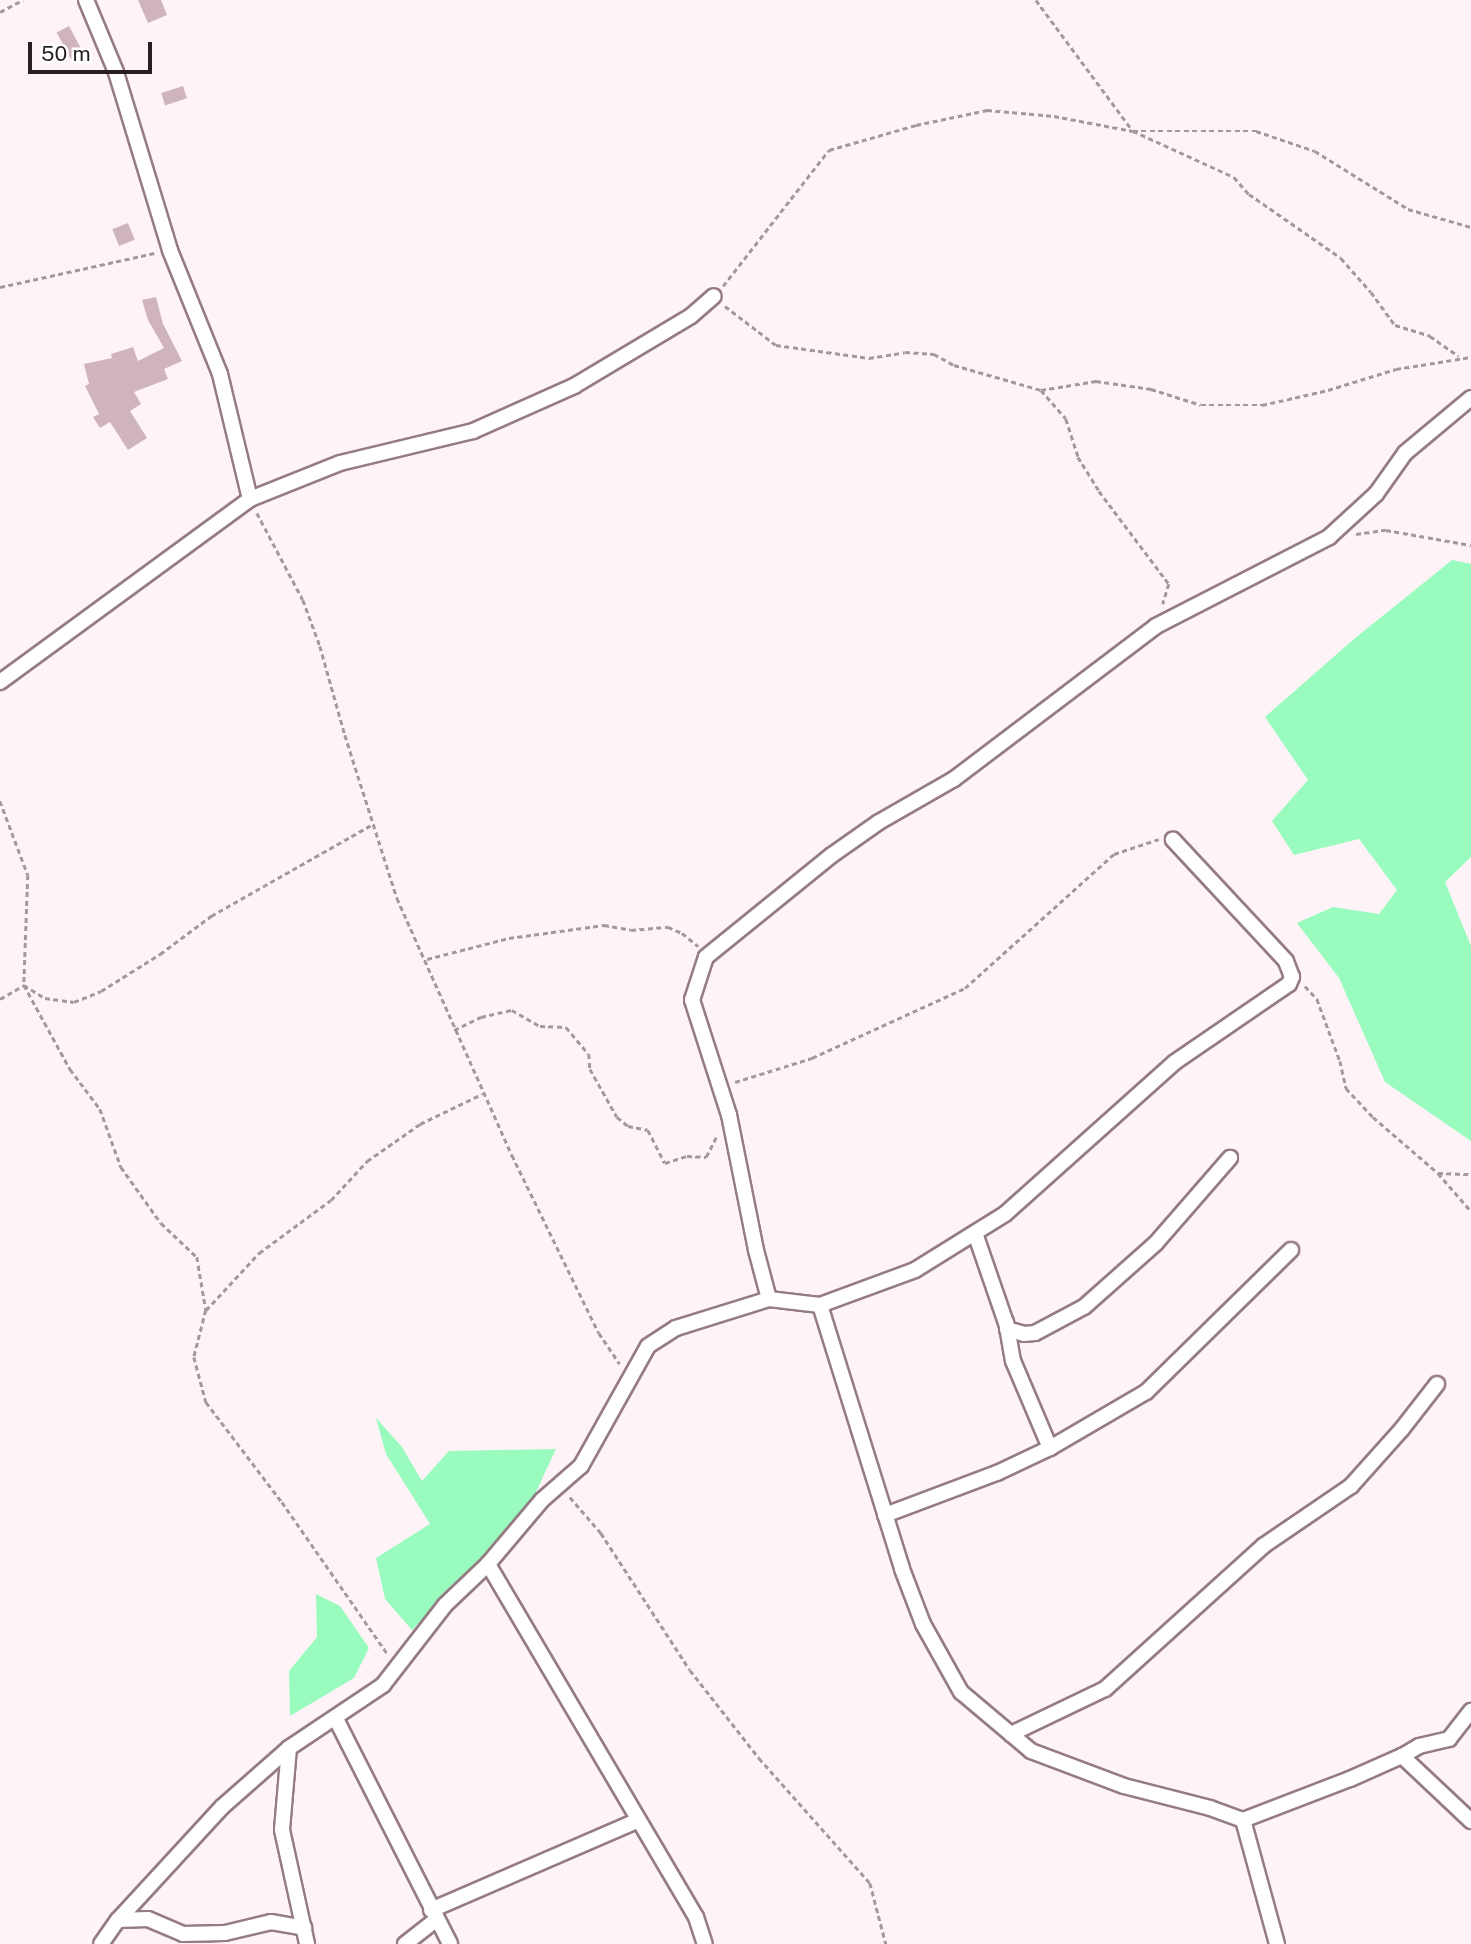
<!DOCTYPE html>
<style>
body{margin:0}
#map{position:relative;width:1471px;height:1944px;overflow:hidden;background:#fef3f6;font-family:"Public Sans",sans-serif}
div>[style]{position:absolute}
[style*='--x']{left:calc(var(--x)*1px);top:calc(var(--y)*1px);width:calc(var(--w)*1px);rotate:calc(var(--a)*1deg)}
.green>*{inset:0;background:#99fbbe}
.building>*{inset:0;background:#cfb5bb;transform-origin:0 0}
.path>*{height:2.5px;margin-top:-1.25px;transform-origin:0;background:repeating-linear-gradient(90deg,#a3999c 0 5px,transparent 0 8.5px)}
.roads{filter:drop-shadow(2px 0 #957c83) drop-shadow(-2px 0 #957c83) drop-shadow(0 2px #957c83) drop-shadow(0 -2px #957c83)}
.minor>*{height:14px;margin:-7px;padding:0 7px;transform-origin:7px;border-radius:7px;background:#fff}
span{translate:-50% -50%;white-space:nowrap;text-align:center;line-height:1.15;-webkit-text-stroke:7px #fff;paint-order:stroke}
.scale{position:absolute;left:28px;top:42px;width:124px;height:32px;box-sizing:border-box;border:4px solid #281f21;border-top:0;padding-left:9px;font-size:21px;line-height:24px;white-space:nowrap;color:#281f21;-webkit-text-stroke:5px #fff;paint-order:stroke}
</style>
<div id="map">
<div class="green">
<i style="clip-path:polygon(1452px 560px,1471px 564px,1471px 857px,1445px 882px,1471px 946px,1471px 1141px,1385px 1082px,1339px 978px,1297px 923px,1333px 907px,1379px 914px,1397px 890px,1359px 839px,1294px 855px,1272px 821px,1308px 780px,1265px 717px,1354px 639px)"></i>
<i style="clip-path:polygon(376px 1418px,402px 1447px,422px 1481px,449px 1451px,556px 1449px,529px 1507px,412px 1630px,385px 1599px,376px 1558px,430px 1524px,386px 1454px)"></i>
<i style="clip-path:polygon(316px 1594px,340px 1606px,369px 1648px,354px 1678px,290px 1716px,289px 1671px,317px 1637px)"></i>
</div>
<div class="building">
<i style="clip-path:polygon(138px 0,161px 0,167px 15px,148px 23px)"></i>
<i style="left:69px;top:26px;width:30px;height:14px;rotate:62deg"></i>
<i style="left:183px;top:86px;width:13px;height:23px;rotate:72deg"></i>
<i style="left:128px;top:223px;width:18px;height:17px;rotate:68deg"></i>
<i style="clip-path:polygon(156px 297px,163px 324px,182px 361px,164px 369px,168px 379px,134px 392px,141px 404px,130px 411px,147px 438px,128px 450px,110px 422px,100px 428px,93px 417px,99px 414px,85px 386px,89px 384px,84px 364px,112px 358px,111px 354px,133px 347px,138px 361px,164px 348px,148px 320px,142px 300px)"></i>
</div>
<div class="path">
<i style="--x:1036;--y:0;--w:163;--a:53.5"></i>
<i style="--x:1133;--y:131;--w:111;--a:24.5"></i>
<i style="--x:1234;--y:177;--w:23;--a:49"></i>
<i style="--x:1249;--y:194;--w:112;--a:34.8"></i>
<i style="--x:1341;--y:258;--w:45;--a:48.6"></i>
<i style="--x:1371;--y:292;--w:41;--a:54"></i>
<i style="--x:1395;--y:325;--w:37;--a:17"></i>
<i style="--x:1430;--y:336;--w:35;--a:35"></i>
<i style="--x:0;--y:12;--w:26;--a:-28"></i>
<i style="--x:723;--y:286;--w:172;--a:-52.1"></i>
<i style="--x:829;--y:150;--w:91;--a:-16"></i>
<i style="--x:916;--y:125;--w:73;--a:-11.9"></i>
<i style="--x:987;--y:110;--w:67;--a:5.1"></i>
<i style="--x:1054;--y:116;--w:80;--a:10.8"></i>
<i style="--x:1133;--y:131;--w:123;--a:0"></i>
<i style="--x:1256;--y:131;--w:62;--a:18.7"></i>
<i style="--x:1315;--y:151;--w:110;--a:31.9"></i>
<i style="--x:1408;--y:209;--w:66;--a:15.9"></i>
<i style="--x:0;--y:287;--w:158;--a:-12.4"></i>
<i style="--x:725;--y:306;--w:64;--a:37.4"></i>
<i style="--x:776;--y:345;--w:94;--a:8"></i>
<i style="--x:869;--y:358;--w:36;--a:-9"></i>
<i style="--x:905;--y:352;--w:29;--a:4"></i>
<i style="--x:934;--y:354;--w:23;--a:29"></i>
<i style="--x:954;--y:365;--w:91;--a:16"></i>
<i style="--x:1041;--y:390;--w:56;--a:-9.3"></i>
<i style="--x:1096;--y:381;--w:56;--a:8.3"></i>
<i style="--x:1151;--y:389;--w:52;--a:17.7"></i>
<i style="--x:1201;--y:405;--w:61;--a:0"></i>
<i style="--x:1262;--y:405;--w:68;--a:-12.8"></i>
<i style="--x:1328;--y:390;--w:71;--a:-17.2"></i>
<i style="--x:1396;--y:369;--w:76;--a:-9.1"></i>
<i style="--x:1041;--y:390;--w:38;--a:49"></i>
<i style="--x:1066;--y:419;--w:40;--a:72"></i>
<i style="--x:1078;--y:457;--w:40;--a:58"></i>
<i style="--x:1099;--y:491;--w:116;--a:53"></i>
<i style="--x:1169;--y:584;--w:21;--a:107"></i>
<i style="--x:257;--y:513;--w:98;--a:62.1"></i>
<i style="--x:303;--y:600;--w:49;--a:69.7"></i>
<i style="--x:320;--y:646;--w:92;--a:74.3"></i>
<i style="--x:345;--y:735;--w:171;--a:72.3"></i>
<i style="--x:397;--y:898;--w:282;--a:65.9"></i>
<i style="--x:512;--y:1155;--w:198;--a:64"></i>
<i style="--x:599;--y:1333;--w:37;--a:56"></i>
<i style="--x:1356;--y:534;--w:30;--a:-8"></i>
<i style="--x:1386;--y:530;--w:86;--a:10"></i>
<i style="--x:0;--y:801;--w:79;--a:69.3"></i>
<i style="--x:28;--y:875;--w:110;--a:92.1"></i>
<i style="--x:24;--y:985;--w:96;--a:61.3"></i>
<i style="--x:70;--y:1069;--w:50;--a:53.1"></i>
<i style="--x:100;--y:1109;--w:62;--a:70.1"></i>
<i style="--x:121;--y:1167;--w:69;--a:54.5"></i>
<i style="--x:161;--y:1223;--w:50;--a:43.4"></i>
<i style="--x:197;--y:1257;--w:54;--a:80.4"></i>
<i style="--x:206;--y:1310;--w:49;--a:104.3"></i>
<i style="--x:194;--y:1357;--w:47;--a:75.1"></i>
<i style="--x:206;--y:1402;--w:126;--a:52.8"></i>
<i style="--x:282;--y:1502;--w:184;--a:55.2"></i>
<i style="--x:427;--y:959;--w:85;--a:-14.4"></i>
<i style="--x:509;--y:938;--w:96;--a:-7.8"></i>
<i style="--x:604;--y:925;--w:27;--a:10"></i>
<i style="--x:631;--y:930;--w:37;--a:-5"></i>
<i style="--x:668;--y:927;--w:15;--a:23"></i>
<i style="--x:682;--y:933;--w:21;--a:39"></i>
<i style="--x:1305;--y:986;--w:18;--a:47"></i>
<i style="--x:1317;--y:999;--w:66;--a:69.6"></i>
<i style="--x:1340;--y:1061;--w:28;--a:77"></i>
<i style="--x:1346;--y:1088;--w:40;--a:47"></i>
<i style="--x:1373;--y:1117;--w:86;--a:40.7"></i>
<i style="--x:1438;--y:1173;--w:33;--a:2"></i>
<i style="--x:0;--y:999;--w:28;--a:-30"></i>
<i style="--x:24;--y:985;--w:25;--a:32"></i>
<i style="--x:45;--y:998;--w:29;--a:8"></i>
<i style="--x:74;--y:1002;--w:29;--a:-22"></i>
<i style="--x:101;--y:991;--w:70;--a:-32.1"></i>
<i style="--x:160;--y:954;--w:64;--a:-36.7"></i>
<i style="--x:211;--y:916;--w:186;--a:-29.6"></i>
<i style="--x:454;--y:1030;--w:30;--a:-26"></i>
<i style="--x:481;--y:1017;--w:32;--a:-13"></i>
<i style="--x:512;--y:1010;--w:32;--a:30"></i>
<i style="--x:540;--y:1026;--w:26;--a:2"></i>
<i style="--x:566;--y:1027;--w:35;--a:50"></i>
<i style="--x:589;--y:1054;--w:15;--a:86"></i>
<i style="--x:590;--y:1069;--w:55;--a:60.6"></i>
<i style="--x:617;--y:1117;--w:14;--a:39"></i>
<i style="--x:628;--y:1126;--w:20;--a:11"></i>
<i style="--x:648;--y:1130;--w:37;--a:63"></i>
<i style="--x:665;--y:1163;--w:23;--a:-18"></i>
<i style="--x:687;--y:1156;--w:19;--a:3"></i>
<i style="--x:706;--y:1157;--w:22;--a:-63"></i>
<i style="--x:735;--y:1082;--w:81;--a:-17.3"></i>
<i style="--x:812;--y:1058;--w:168;--a:-24.6"></i>
<i style="--x:965;--y:988;--w:200;--a:-42"></i>
<i style="--x:1114;--y:854;--w:47;--a:-18.4"></i>
<i style="--x:1438;--y:1173;--w:50;--a:49"></i>
<i style="--x:206;--y:1310;--w:78;--a:-47.1"></i>
<i style="--x:259;--y:1253;--w:89;--a:-36.4"></i>
<i style="--x:331;--y:1200;--w:53;--a:-47.3"></i>
<i style="--x:367;--y:1161;--w:65;--a:-34.9"></i>
<i style="--x:420;--y:1124;--w:69;--a:-25.8"></i>
<i style="--x:570;--y:1497;--w:48;--a:49.3"></i>
<i style="--x:601;--y:1533;--w:163;--a:57"></i>
<i style="--x:690;--y:1670;--w:112;--a:51.9"></i>
<i style="--x:759;--y:1758;--w:167;--a:48.4"></i>
<i style="--x:870;--y:1883;--w:63;--a:75.3"></i>
</div>
<div class="roads">
<div class="minor">
<i style="--x:250;--y:499;--w:97;--a:-21.8"></i>
<i style="--x:340;--y:463;--w:137;--a:-13.5"></i>
<i style="--x:473;--y:431;--w:111;--a:-24"></i>
<i style="--x:574;--y:386;--w:136;--a:-30.9"></i>
<i style="--x:691;--y:316;--w:30;--a:-41"></i>
<i style="--x:0;--y:682;--w:310;--a:-36.2"></i>
<i style="--x:250;--y:499;--w:129;--a:-103.5"></i>
<i style="--x:220;--y:374;--w:134;--a:-112"></i>
<i style="--x:170;--y:250;--w:186;--a:-106.9"></i>
<i style="--x:116;--y:72;--w:78;--a:-112.6"></i>
<i style="--x:769;--y:1299;--w:51;--a:6.7"></i>
<i style="--x:820;--y:1305;--w:101;--a:-20.2"></i>
<i style="--x:915;--y:1270;--w:106;--a:-31.9"></i>
<i style="--x:1005;--y:1214;--w:228;--a:-41.8"></i>
<i style="--x:1175;--y:1062;--w:138;--a:-34.4"></i>
<i style="--x:1289;--y:984;--w:8;--a:-67"></i>
<i style="--x:1292;--y:977;--w:17;--a:-111"></i>
<i style="--x:1286;--y:961;--w:166;--a:-133"></i>
<i style="--x:820;--y:1305;--w:276;--a:72.7"></i>
<i style="--x:902;--y:1569;--w:59;--a:69.1"></i>
<i style="--x:923;--y:1624;--w:78;--a:60.8"></i>
<i style="--x:961;--y:1692;--w:92;--a:40.1"></i>
<i style="--x:1031;--y:1751;--w:99;--a:20.6"></i>
<i style="--x:1124;--y:1786;--w:89;--a:14.3"></i>
<i style="--x:1210;--y:1808;--w:35;--a:20"></i>
<i style="--x:1007;--y:1329;--w:18;--a:16"></i>
<i style="--x:1024;--y:1334;--w:11;--a:-5"></i>
<i style="--x:1035;--y:1333;--w:55;--a:-28"></i>
<i style="--x:1084;--y:1307;--w:96;--a:-41.6"></i>
<i style="--x:1156;--y:1243;--w:113;--a:-49"></i>
<i style="--x:1050;--y:1448;--w:111;--a:-30.3"></i>
<i style="--x:1146;--y:1392;--w:203;--a:-44.4"></i>
<i style="--x:885;--y:1515;--w:120;--a:-20.6"></i>
<i style="--x:997;--y:1473;--w:59;--a:-25.3"></i>
<i style="--x:1050;--y:1448;--w:95;--a:-113"></i>
<i style="--x:1013;--y:1361;--w:39;--a:-100"></i>
<i style="--x:1006;--y:1323;--w:95;--a:-109"></i>
<i style="--x:488;--y:1564;--w:410;--a:59.5"></i>
<i style="--x:696;--y:1917;--w:28;--a:72"></i>
<i style="--x:336;--y:1719;--w:252;--a:63.1"></i>
<i style="--x:1011;--y:1734;--w:104;--a:-25.6"></i>
<i style="--x:1105;--y:1689;--w:213;--a:-42.1"></i>
<i style="--x:1263;--y:1546;--w:107;--a:-34.3"></i>
<i style="--x:1351;--y:1486;--w:76;--a:-48.2"></i>
<i style="--x:1402;--y:1429;--w:57;--a:-52.1"></i>
<i style="--x:289;--y:1748;--w:82;--a:94.9"></i>
<i style="--x:282;--y:1830;--w:117;--a:77.6"></i>
<i style="--x:1402;--y:1756;--w:20;--a:-30"></i>
<i style="--x:1419;--y:1746;--w:31;--a:-13"></i>
<i style="--x:1449;--y:1739;--w:36;--a:-52"></i>
<i style="--x:431;--y:1910;--w:224;--a:-23.4"></i>
<i style="--x:118;--y:1920;--w:30;--a:-2"></i>
<i style="--x:148;--y:1919;--w:38;--a:23"></i>
<i style="--x:183;--y:1934;--w:42;--a:-1.4"></i>
<i style="--x:225;--y:1933;--w:47;--a:-13.4"></i>
<i style="--x:271;--y:1922;--w:34;--a:10"></i>
<i style="--x:101;--y:1944;--w:29;--a:-55"></i>
<i style="--x:118;--y:1920;--w:154;--a:-47.4"></i>
<i style="--x:222;--y:1807;--w:89;--a:-41.4"></i>
<i style="--x:289;--y:1748;--w:113;--a:-33.8"></i>
<i style="--x:383;--y:1685;--w:101;--a:-52.2"></i>
<i style="--x:445;--y:1605;--w:59;--a:-43.6"></i>
<i style="--x:488;--y:1564;--w:84;--a:-49.8"></i>
<i style="--x:542;--y:1500;--w:52;--a:-41.1"></i>
<i style="--x:581;--y:1466;--w:137;--a:-60.8"></i>
<i style="--x:648;--y:1346;--w:33;--a:-33"></i>
<i style="--x:676;--y:1328;--w:97;--a:-17.3"></i>
<i style="--x:769;--y:1299;--w:51;--a:-104.9"></i>
<i style="--x:756;--y:1250;--w:138;--a:-101.3"></i>
<i style="--x:729;--y:1115;--w:121;--a:-107.8"></i>
<i style="--x:692;--y:1000;--w:45;--a:-72"></i>
<i style="--x:706;--y:957;--w:162;--a:-39"></i>
<i style="--x:832;--y:855;--w:57;--a:-35.1"></i>
<i style="--x:879;--y:822;--w:86;--a:-29.8"></i>
<i style="--x:954;--y:779;--w:253;--a:-37.1"></i>
<i style="--x:1156;--y:626;--w:195;--a:-27.2"></i>
<i style="--x:1329;--y:537;--w:64;--a:-42.5"></i>
<i style="--x:1376;--y:494;--w:50;--a:-54.7"></i>
<i style="--x:1405;--y:453;--w:86;--a:-39.8"></i>
<i style="--x:405;--y:1944;--w:39;--a:-38"></i>
<i style="--x:1277;--y:1944;--w:129;--a:-105.3"></i>
<i style="--x:1243;--y:1820;--w:115;--a:-21"></i>
<i style="--x:1350;--y:1779;--w:57;--a:-23.9"></i>
<i style="--x:1402;--y:1756;--w:95;--a:43.3"></i>
</div>
</div>
<div class="scale">50 m</div>
</div>
